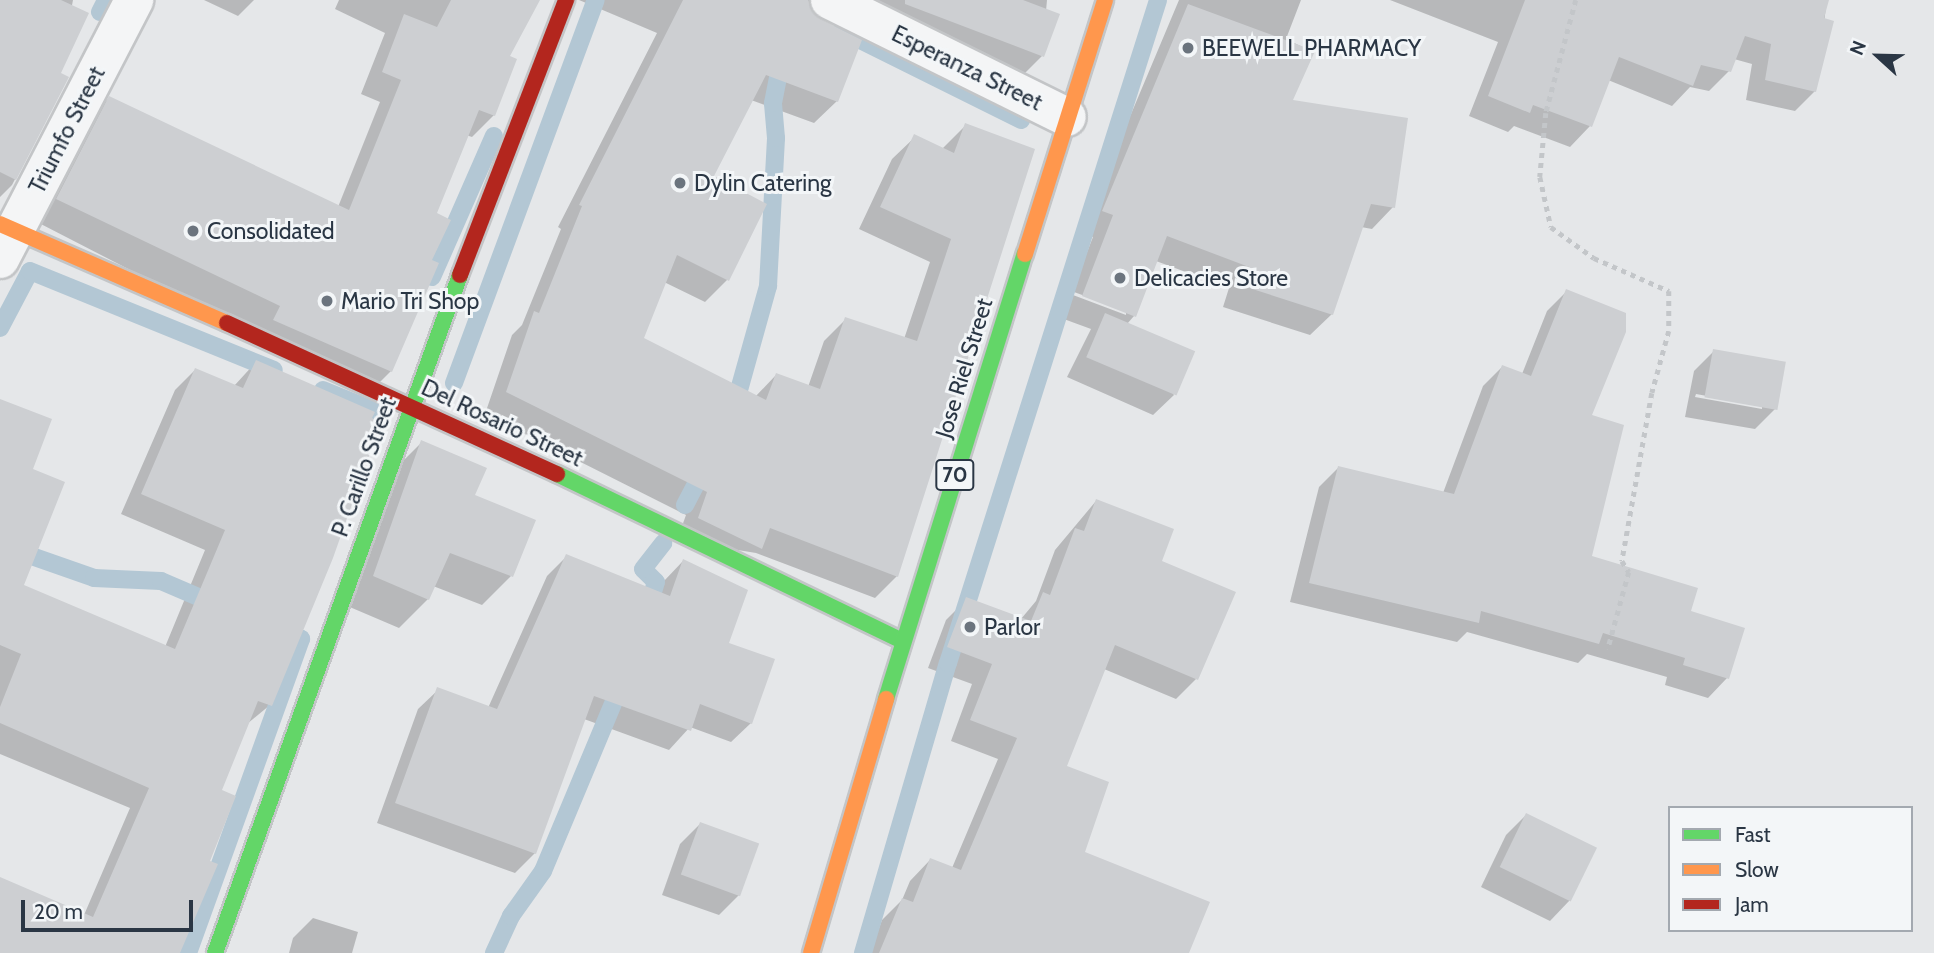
<!DOCTYPE html>
<style>
body{margin:0}
#map{position:relative;width:1934px;height:953px;overflow:hidden;background:#e5e7e9;font-family:Cabin,sans-serif}
div>[style]{position:absolute}
[style*='--x']{left:calc(var(--x)*1px);top:calc(var(--y)*1px);width:calc(var(--w)*1px);rotate:calc(var(--a)*1deg)}
.shadow>*{inset:0;background:#0003}
.stream>*{height:18px;margin:-9px;padding:0 9px;transform-origin:9px;border-radius:9px;background:#b3c7d4}
.building>*{inset:0;background:#cdcfd2;transform-origin:0 0}
.path>*{height:4.5px;margin-top:-2.25px;transform-origin:0;background:repeating-linear-gradient(90deg,#c3c6c9 0 5px,transparent 0 10px)}
.roads{filter:drop-shadow(2px 0 #c3c5c7) drop-shadow(-2px 0 #c3c5c7) drop-shadow(0 2px #c3c5c7) drop-shadow(0 -2px #c3c5c7)}
.street>*{height:38px;margin:-19px;padding:0 19px;transform-origin:19px;border-radius:19px;background:#f4f5f6}
.fast>*{height:16px;margin:-8px;padding:0 8px;transform-origin:8px;border-radius:8px;background:#63d668}
.slow>*{height:16px;margin:-8px;padding:0 8px;transform-origin:8px;border-radius:8px;background:#ff974d}
.jam>*{height:16px;margin:-8px;padding:0 8px;transform-origin:8px;border-radius:8px;background:#b3261e}
.dots>*{width:19px;height:19px;translate:-50% -50%;box-sizing:border-box;border:4px solid #f3f6f8;border-radius:50%}
span{translate:-50% -50%;white-space:nowrap;text-align:center;line-height:1.15;-webkit-text-stroke:6px #f3f6f8;paint-order:stroke}
.shield-label span{padding:2px 5px;background:#f3f6f8;border:2px solid;border-radius:5px;-webkit-text-stroke-width:0}
.shield-label{font-size:21px;color:#2a3644;font-weight:700}
.poi-label{font-size:23px;color:#2a3644}
.left{translate:0 -50%;text-align:left}
.street-label{font-size:23px;color:#2a3644}
.legend{position:absolute;left:1668px;top:806px;width:245px;height:126px;box-sizing:border-box;background:#f3f6f8;border:2px solid #a3a9b0;margin:0;padding:9px 12px;list-style:none;font-size:21px;color:#2a3644}
.legend li{display:flex;align-items:center;gap:14px;height:35px}
.legend b{width:35px;border:2px solid #a3a9b0}
.north{position:absolute;left:1843px;top:21px;width:70px;height:70px;-webkit-text-stroke:5px #f3f6f8;paint-order:stroke;rotate:292deg;font-size:19px;font-weight:700;line-height:28px;text-align:center;color:#2a3644}
.north::after{content:'';display:block;margin:auto;width:24px;height:32px;background:#2a3644;clip-path:polygon(50% 0,100% 100%,50% 72%,0 100%)}
.scale{position:absolute;left:21px;top:900px;width:172px;height:32px;box-sizing:border-box;border:4px solid #2a3644;border-top:0;padding-left:9px;font-size:21px;line-height:24px;white-space:nowrap;color:#2a3644;-webkit-text-stroke:5px #f3f6f8;paint-order:stroke}
</style>
<div id="map">
<div class="shadow">
<i style="clip-path:polygon(0 0,73px 0,59px 74px,67px 78px,12px 185px,0 197px)"></i>
<i style="clip-path:polygon(204px 0,254px 0,238px 16px)"></i>
<i style="clip-path:polygon(339px 0,538px 0,508px 57px,494px 115px,472px 137px,466px 135px,435px 214px,430px 260px,391px 371px,369px 393px,35px 221px,87px 120px,109px 98px,338px 207px,380px 102px,361px 94px,385px 33px,335px 9px)"></i>
<i style="clip-path:polygon(579px 0,1047px 0,1042px 56px,1020px 78px,816px 2px,807px 2px,811px 14px,860px 41px,837px 101px,814px 123px,751px 100px,712px 177px,765px 204px,727px 280px,705px 302px,664px 282px,642px 339px,755px 397px,776px 375px,808px 387px,824px 341px,846px 319px,904px 339px,930px 262px,859px 229px,892px 159px,915px 137px,942px 149px,965px 126px,1033px 150px,897px 576px,875px 598px,756px 553px,677px 540px,686px 515px,485px 414px,512px 335px,522px 325px,561px 229px,558px 227px,657px 33px)"></i>
<i style="clip-path:polygon(evenodd,1179px 0,1301px 0,1286px 39px,1313px 52px,1290px 101px,1393px 207px,1372px 229px,1361px 227px,1332px 314px,1310px 335px,1223px 307px,1229px 288px,1156px 261px,1134px 316px,1127px 324px,1174px 395px,1153px 415px,1067px 377px,1091px 329px,1061px 318px,1093px 237px,1081px 233px,1179px 0,1074px 292px,1126px 311px,1126px 315px,1073px 295px,1074px 292px)"></i>
<i style="clip-path:polygon(1390px 0,1827px 0,1815px 91px,1795px 111px,1746px 100px,1752px 64px,1734px 59px,1729px 71px,1709px 91px,1690px 87px,1672px 106px,1608px 80px,1590px 126px,1570px 147px,1514px 126px,1508px 132px,1469px 116px,1498px 42px)"></i>
<i style="clip-path:polygon(1567px 291px,1590px 416px,1590px 558px,1689px 612px,1727px 678px,1708px 698px,1665px 685px,1667px 677px,1587px 654px,1578px 663px,1467px 632px,1457px 642px,1290px 602px,1319px 487px,1338px 468px,1443px 493px,1483px 386px,1502px 367px,1522px 374px,1547px 311px)"></i>
<i style="clip-path:polygon(evenodd,1714px 351px,1775px 409px,1755px 429px,1685px 417px,1694px 371px,1714px 351px,1696px 394px,1762px 406px,1762px 409px,1695px 397px,1696px 394px)"></i>
<i style="clip-path:polygon(256px 362px,270px 705px,247px 724px,220px 791px,208px 862px,182px 942px,193px 945px,192px 953px,0 953px,0 879px,84px 915px,130px 808px,0 754px,0 401px,31px 470px,12px 582px,165px 647px,205px 550px,121px 514px,175px 390px,195px 370px,234px 386px)"></i>
<i style="clip-path:polygon(422px 442px,473px 496px,511px 576px,482px 605px,433px 586px,428px 599px,399px 628px,345px 605px,393px 471px)"></i>
<i style="clip-path:polygon(1096px 501px,1160px 562px,1196px 679px,1176px 699px,1104px 669px,1064px 767px,1083px 853px,1187px 953px,870px 953px,882px 920px,902px 900px,910px 881px,930px 860px,952px 868px,998px 759px,951px 741px,972px 684px,928px 668px,946px 620px,967px 599px,1021px 619px,1036px 601px,1055px 550px)"></i>
<i style="clip-path:polygon(567px 556px,659px 594px,664px 581px,683px 561px,751px 723px,731px 742px,690px 727px,669px 750px,584px 719px,535px 853px,515px 873px,377px 823px,418px 709px,438px 690px,488px 708px,547px 576px)"></i>
<i style="clip-path:polygon(1526px 815px,1570px 900px,1550px 921px,1481px 887px,1506px 835px)"></i>
<i style="clip-path:polygon(700px 824px,739px 895px,719px 915px,662px 895px,680px 844px)"></i>
<i style="clip-path:polygon(313px 918px,358px 932px,352px 953px,289px 953px,293px 938px)"></i>
</div>
<div class="stream">
<i style="--x:100;--y:12;--w:13;--a:-63"></i>
<i style="--x:842;--y:31;--w:200;--a:26.4"></i>
<i style="--x:432;--y:277;--w:154;--a:-66.3"></i>
<i style="--x:0;--y:328;--w:64;--a:-62.2"></i>
<i style="--x:30;--y:271;--w:263;--a:22.1"></i>
<i style="--x:454;--y:383;--w:408;--a:-69.7"></i>
<i style="--x:323;--y:390;--w:64;--a:22.1"></i>
<i style="--x:734;--y:408;--w:127;--a:-74.4"></i>
<i style="--x:768;--y:286;--w:148;--a:-86.9"></i>
<i style="--x:776;--y:138;--w:35;--a:-95"></i>
<i style="--x:773;--y:103;--w:47;--a:-78.9"></i>
<i style="--x:685;--y:505;--w:45;--a:-62.3"></i>
<i style="--x:0;--y:545;--w:100;--a:19.3"></i>
<i style="--x:94;--y:578;--w:67;--a:2.6"></i>
<i style="--x:161;--y:581;--w:61;--a:23.2"></i>
<i style="--x:647;--y:613;--w:32;--a:-74"></i>
<i style="--x:656;--y:582;--w:18;--a:-135"></i>
<i style="--x:643;--y:569;--w:33;--a:-52"></i>
<i style="--x:188;--y:953;--w:334;--a:-70.2"></i>
<i style="--x:301;--y:639;--w:25;--a:-159"></i>
<i style="--x:494;--y:953;--w:41;--a:-65.3"></i>
<i style="--x:511;--y:916;--w:55;--a:-54.6"></i>
<i style="--x:543;--y:871;--w:205;--a:-67.3"></i>
<i style="--x:863;--y:953;--w:302;--a:-73.7"></i>
<i style="--x:948;--y:663;--w:695;--a:-72.42"></i>
</div>
<div class="building">
<i style="clip-path:polygon(0 0,61px 0,89px 13px,61px 73px,69px 77px,16px 180px,0 172px)"></i>
<i style="clip-path:polygon(451px 0,540px 0,510px 56px,517px 59px,495px 116px,479px 110px,437px 213px,451px 220px,432px 260px,439px 263px,392px 372px,273px 320px,280px 306px,56px 199px,109px 96px,349px 210px,401px 80px,382px 72px,404px 14px,437px 27px)"></i>
<i style="clip-path:polygon(683px 0,808px 0,820px 19px,862px 40px,838px 102px,766px 75px,714px 176px,767px 204px,729px 281px,677px 255px,644px 338px,766px 400px,776px 373px,820px 389px,845px 317px,917px 341px,951px 239px,880px 207px,914px 134px,954px 153px,965px 123px,1035px 149px,898px 577px,770px 528px,762px 549px,698px 518px,707px 492px,506px 392px,534px 311px,539px 313px,582px 206px,579px 205px)"></i>
<i style="clip-path:polygon(905px 0,1023px 0,1060px 14px,1044px 57px,905px 4px)"></i>
<i style="clip-path:polygon(1525px 0,1829px 0,1824px 18px,1834px 21px,1816px 92px,1765px 80px,1771px 44px,1745px 36px,1731px 72px,1701px 65px,1693px 86px,1619px 57px,1592px 127px,1533px 105px,1530px 113px,1488px 96px)"></i>
<i style="clip-path:polygon(1188px 4px,1315px 51px,1293px 100px,1408px 118px,1395px 208px,1371px 204px,1333px 315px,1243px 286px,1249px 267px,1167px 236px,1136px 317px,1082px 296px,1113px 215px,1102px 211px)"></i>
<i style="clip-path:polygon(1566px 289px,1626px 313px,1626px 332px,1592px 415px,1624px 425px,1592px 556px,1698px 588px,1691px 611px,1745px 628px,1729px 679px,1683px 665px,1685px 658px,1603px 633px,1599px 644px,1481px 611px,1479px 623px,1309px 583px,1338px 466px,1454px 494px,1502px 365px,1531px 376px)"></i>
<i style="left:1105px;top:313px;width:98px;height:48px;rotate:23deg"></i>
<i style="left:1713px;top:349px;width:74px;height:49px;rotate:10deg"></i>
<i style="clip-path:polygon(256px 360px,375px 412px,372px 418px,381px 422px,333px 558px,272px 706px,258px 701px,222px 790px,236px 796px,210px 861px,218px 864px,180px 953px,0 953px,0 877px,93px 917px,149px 788px,0 723px,0 707px,21px 654px,0 645px,0 399px,52px 419px,33px 469px,65px 482px,24px 585px,175px 649px,225px 530px,141px 494px,195px 368px,243px 388px)"></i>
<i style="clip-path:polygon(421px 440px,487px 468px,475px 495px,536px 520px,513px 577px,450px 553px,429px 600px,373px 576px)"></i>
<i style="clip-path:polygon(1096px 499px,1174px 529px,1162px 561px,1236px 592px,1198px 680px,1115px 645px,1067px 766px,1109px 782px,1085px 852px,1210px 902px,1189px 953px,879px 953px,902px 898px,913px 902px,930px 858px,961px 870px,1017px 738px,970px 720px,992px 664px,947px 647px,966px 597px,1031px 621px,1043px 592px,1050px 595px,1075px 528px,1084px 531px)"></i>
<i style="clip-path:polygon(566px 554px,670px 596px,683px 559px,748px 590px,729px 643px,775px 659px,752px 724px,700px 704px,691px 731px,594px 696px,536px 854px,395px 803px,437px 687px,497px 709px)"></i>
<i style="left:1526px;top:813px;width:79px;height:60px;rotate:26deg"></i>
<i style="left:700px;top:822px;width:63px;height:56px;rotate:20deg"></i>
</div>
<div class="path">
<i style="--x:1576;--y:0;--w:117;--a:104.9"></i>
<i style="--x:1546;--y:113;--w:64;--a:95.4"></i>
<i style="--x:1540;--y:177;--w:51;--a:77.6"></i>
<i style="--x:1551;--y:227;--w:53;--a:35.8"></i>
<i style="--x:1594;--y:258;--w:82;--a:23.7"></i>
<i style="--x:1669;--y:291;--w:40;--a:90"></i>
<i style="--x:1669;--y:331;--w:64;--a:105.3"></i>
<i style="--x:1652;--y:393;--w:171;--a:100.1"></i>
<i style="--x:1622;--y:561;--w:13;--a:58"></i>
<i style="--x:1629;--y:572;--w:80;--a:105.3"></i>
</div>
<div class="roads">
<div class="street">
<i style="--x:830;--y:0;--w:264;--a:26.3"></i>
<i style="--x:0;--y:259;--w:292;--a:-62.6"></i>
</div>
<div class="fast">
<i style="--x:557;--y:474;--w:384;--a:25.8"></i>
<i style="--x:886;--y:699;--w:466;--a:-72.7"></i>
<i style="--x:215;--y:953;--w:721;--a:-70.13"></i>
</div>
<div class="slow">
<i style="--x:0;--y:224;--w:248;--a:23.6"></i>
<i style="--x:1025;--y:254;--w:266;--a:-72.5"></i>
<i style="--x:811;--y:953;--w:265;--a:-73.5"></i>
</div>
<div class="jam">
<i style="--x:460;--y:275;--w:295;--a:-68.9"></i>
<i style="--x:227;--y:323;--w:363;--a:24.6"></i>
</div>
</div>
<div class="dots">
<i style="left:1188px;top:48px;background:#6b747e"></i>
<i style="left:680px;top:183px;background:#6b747e"></i>
<i style="left:193px;top:231px;background:#6b747e"></i>
<i style="left:1120px;top:278px;background:#6b747e"></i>
<i style="left:327px;top:301px;background:#6b747e"></i>
<i style="left:970px;top:627px;background:#6b747e"></i>
</div>
<div class="shield-label">
<span style="left:955px;top:475px">70</span>
</div>
<div class="poi-label">
<span class="left" style="left:1202px;top:48px">BEEWELL PHARMACY</span>
<span class="left" style="left:694px;top:183px">Dylin Catering</span>
<span class="left" style="left:207px;top:231px">Consolidated</span>
<span class="left" style="left:1134px;top:278px">Delicacies Store</span>
<span class="left" style="left:341px;top:301px">Mario Tri Shop</span>
<span class="left" style="left:984px;top:627px">Parlor</span>
</div>
<div class="street-label">
<span style="left:967px;top:68px;rotate:26deg">Esperanza Street</span>
<span style="left:67px;top:130px;rotate:-63deg">Triumfo Street</span>
<span style="left:964px;top:368px;rotate:-73deg">Jose Riel Street</span>
<span style="left:502px;top:423px;rotate:25deg">Del Rosario Street</span>
<span style="left:364px;top:467px;rotate:-70deg">P. Carillo Street</span>
</div>
<ul class="legend">
<li><b style="height:9px;background:#63d668"></b>Fast</li>
<li><b style="height:9px;background:#ff974d"></b>Slow</li>
<li><b style="height:9px;background:#b3261e"></b>Jam</li>
</ul>
<div class="north">N</div>
<div class="scale">20 m</div>
</div>
